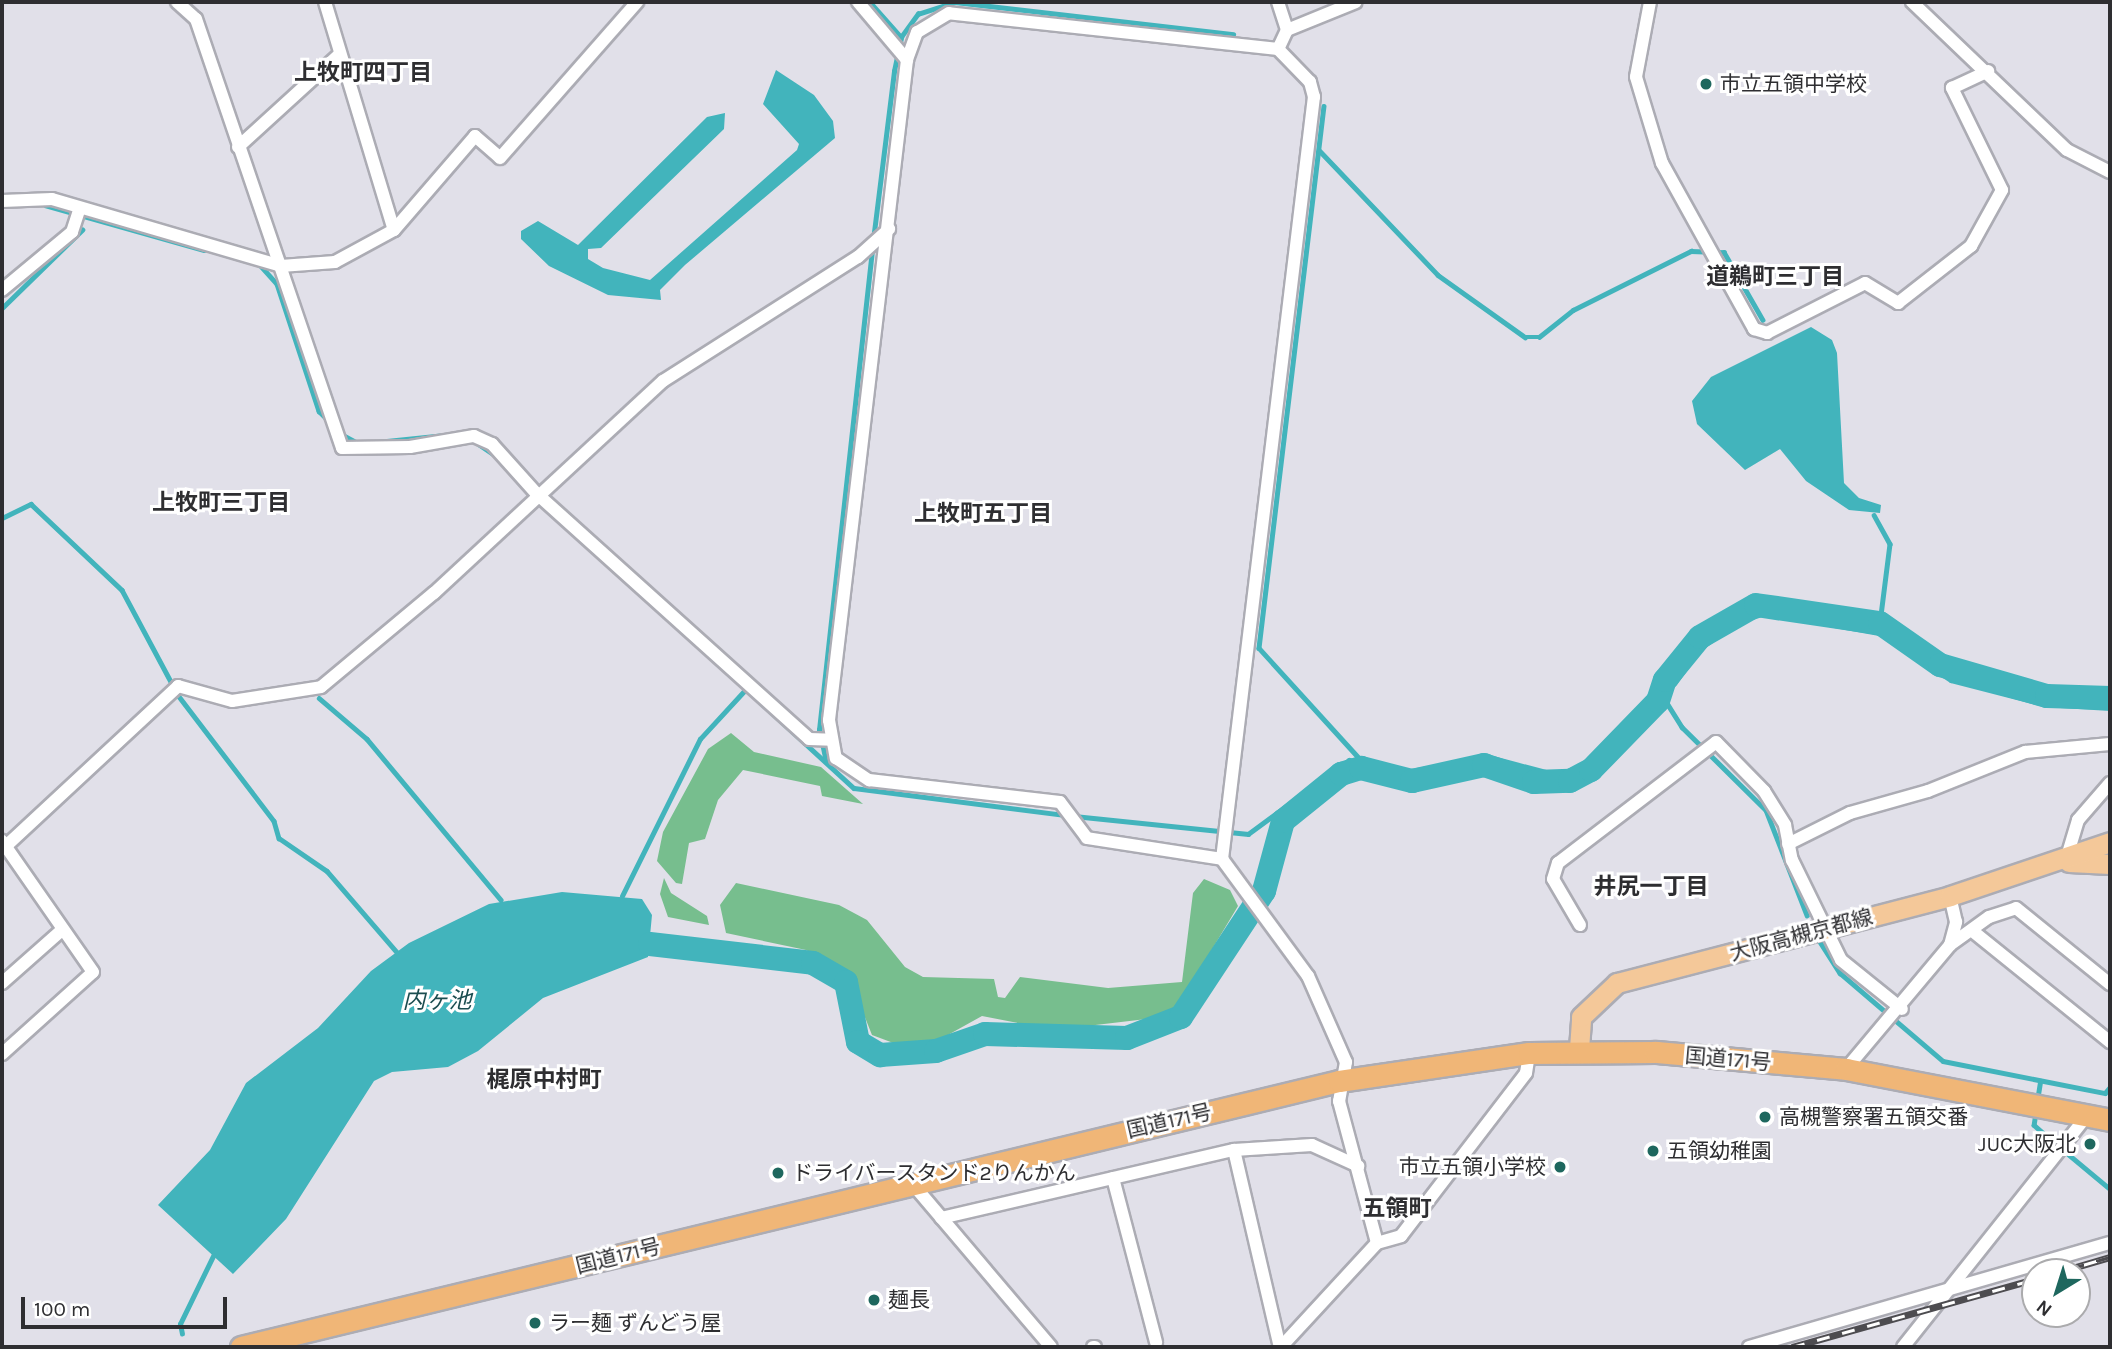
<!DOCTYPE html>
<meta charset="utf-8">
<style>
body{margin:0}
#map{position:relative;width:2112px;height:1349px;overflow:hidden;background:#e1e0e9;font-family:Karla,"Noto Sans JP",sans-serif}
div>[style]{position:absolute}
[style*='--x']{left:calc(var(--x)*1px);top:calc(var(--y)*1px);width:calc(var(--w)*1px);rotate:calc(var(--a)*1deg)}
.forest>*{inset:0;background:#77be8e}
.water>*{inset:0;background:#42b4bc}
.stream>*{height:4.5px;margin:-2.25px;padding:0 2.25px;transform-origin:2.25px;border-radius:2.25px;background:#42b4bc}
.river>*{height:24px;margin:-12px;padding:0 12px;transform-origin:12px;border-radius:12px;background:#42b4bc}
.roads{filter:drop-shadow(2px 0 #acacb4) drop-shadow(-2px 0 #acacb4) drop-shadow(0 2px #acacb4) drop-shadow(0 -2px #acacb4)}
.minor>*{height:12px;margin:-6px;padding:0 6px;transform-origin:6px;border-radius:6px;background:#fff}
.primary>*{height:19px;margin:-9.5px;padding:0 9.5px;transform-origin:9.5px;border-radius:9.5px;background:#f4c899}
.trunk>*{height:21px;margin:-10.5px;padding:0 10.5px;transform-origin:10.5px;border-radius:10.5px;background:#f0b677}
.rail>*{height:7px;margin-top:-3.5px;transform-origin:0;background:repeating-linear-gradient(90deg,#fff 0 13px,#4d4c50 0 26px);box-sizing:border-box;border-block:2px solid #4d4c50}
.dots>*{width:19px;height:19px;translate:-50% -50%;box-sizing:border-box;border:4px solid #fff;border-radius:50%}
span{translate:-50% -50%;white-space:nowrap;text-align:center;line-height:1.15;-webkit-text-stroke:6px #fff;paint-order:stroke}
.poi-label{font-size:21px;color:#2e2e31}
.left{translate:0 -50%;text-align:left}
.right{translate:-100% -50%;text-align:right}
.street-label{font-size:21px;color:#2e2e31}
.neighbourhood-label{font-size:23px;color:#2e2e31;font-weight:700}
.water-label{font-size:23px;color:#1b4d50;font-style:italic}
.frame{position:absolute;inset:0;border:4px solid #2e2e31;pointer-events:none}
.north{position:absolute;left:2021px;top:1258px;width:70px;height:70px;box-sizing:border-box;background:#fff;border:2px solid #ababad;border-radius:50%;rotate:218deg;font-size:19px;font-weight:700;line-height:28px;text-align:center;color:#2e2e31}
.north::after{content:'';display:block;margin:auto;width:24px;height:32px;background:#1e675e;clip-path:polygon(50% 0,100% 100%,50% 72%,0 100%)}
.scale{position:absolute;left:21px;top:1297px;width:206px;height:32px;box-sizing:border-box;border:4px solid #2e2e31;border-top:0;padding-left:9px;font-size:21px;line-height:24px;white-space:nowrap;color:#2e2e31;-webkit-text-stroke:5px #fff;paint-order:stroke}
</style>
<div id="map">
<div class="forest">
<i style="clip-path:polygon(731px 733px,754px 752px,821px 767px,863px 804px,822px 796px,820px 786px,743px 770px,718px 800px,705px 839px,689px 843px,682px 884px,676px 883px,657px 861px,663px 832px,708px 749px)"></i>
<i style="clip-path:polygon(664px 878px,671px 893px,707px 916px,709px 925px,668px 917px,660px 894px)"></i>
<i style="clip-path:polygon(1204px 879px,1230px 890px,1238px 906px,1172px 1016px,1053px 1030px,982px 1016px,937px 1041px,896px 1044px,872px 1035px,847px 972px,806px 950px,726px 933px,720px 905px,736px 883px,839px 905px,867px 920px,905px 967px,923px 977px,994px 979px,998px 997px,1005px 998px,1020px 977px,1108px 988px,1182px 982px,1193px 893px)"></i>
</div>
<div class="water">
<i style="clip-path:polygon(776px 70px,814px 95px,833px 121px,835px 138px,685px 265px,660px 290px,661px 300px,608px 295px,549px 266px,521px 239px,521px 231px,538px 221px,578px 245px,707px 117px,725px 113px,724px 129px,601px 248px,588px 249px,588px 259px,603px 268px,650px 280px,797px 150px,799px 144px,763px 104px)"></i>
<i style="clip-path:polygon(1811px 327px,1832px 340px,1837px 353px,1844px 483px,1859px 498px,1881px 505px,1880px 513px,1849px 510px,1806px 481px,1780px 449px,1745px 470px,1697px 424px,1692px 401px,1711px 377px)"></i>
<i style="clip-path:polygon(562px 892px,642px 899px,652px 915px,648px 957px,543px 998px,478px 1051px,448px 1067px,392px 1072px,374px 1081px,286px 1219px,233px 1274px,158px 1205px,210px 1150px,246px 1083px,318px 1028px,371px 971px,409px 943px,489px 904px)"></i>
</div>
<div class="stream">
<i style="--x:870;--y:2;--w:47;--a:48.5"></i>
<i style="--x:1324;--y:106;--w:546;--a:96.84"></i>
<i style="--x:1259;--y:648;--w:150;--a:47.7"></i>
<i style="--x:1320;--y:151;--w:171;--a:46.4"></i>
<i style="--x:1438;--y:275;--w:107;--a:35.5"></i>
<i style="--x:1525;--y:337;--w:14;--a:0"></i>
<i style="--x:1539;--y:337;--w:43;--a:-38.5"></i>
<i style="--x:1573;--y:310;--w:132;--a:-26.6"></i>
<i style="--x:1691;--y:251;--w:33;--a:2"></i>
<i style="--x:1724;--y:252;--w:78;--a:60.2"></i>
<i style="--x:45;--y:205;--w:165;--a:15.8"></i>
<i style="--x:873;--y:240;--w:170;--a:-82.9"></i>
<i style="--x:894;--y:71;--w:35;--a:-78"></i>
<i style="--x:901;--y:37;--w:29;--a:-54"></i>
<i style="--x:918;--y:14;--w:39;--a:-18"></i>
<i style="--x:955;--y:2;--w:280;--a:6.6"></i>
<i style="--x:260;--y:265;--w:25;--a:48"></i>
<i style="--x:277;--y:284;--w:134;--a:71.7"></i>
<i style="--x:319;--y:411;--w:13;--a:45"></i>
<i style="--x:2;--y:308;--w:112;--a:-44.3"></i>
<i style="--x:341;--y:434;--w:19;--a:28"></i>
<i style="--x:377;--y:442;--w:68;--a:-5.9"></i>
<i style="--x:477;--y:443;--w:23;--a:34"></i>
<i style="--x:1874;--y:515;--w:33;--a:61"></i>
<i style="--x:1890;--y:544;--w:80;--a:97.2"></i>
<i style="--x:2;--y:518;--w:32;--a:-26"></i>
<i style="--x:31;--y:504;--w:125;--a:43.4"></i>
<i style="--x:122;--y:590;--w:119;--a:61.9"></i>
<i style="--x:178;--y:695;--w:158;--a:52.7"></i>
<i style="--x:274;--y:821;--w:18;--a:74"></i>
<i style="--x:279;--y:838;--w:58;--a:34.5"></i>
<i style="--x:327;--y:871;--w:107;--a:49.2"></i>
<i style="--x:1674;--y:684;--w:43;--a:-54.5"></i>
<i style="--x:1699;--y:649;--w:49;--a:-35"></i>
<i style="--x:1739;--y:621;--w:28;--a:-17"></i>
<i style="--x:1766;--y:613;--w:116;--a:10"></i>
<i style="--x:1880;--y:633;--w:85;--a:33.5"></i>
<i style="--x:1951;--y:680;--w:96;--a:14.5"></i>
<i style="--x:2044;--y:704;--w:66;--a:3.5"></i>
<i style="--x:1662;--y:695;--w:38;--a:58"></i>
<i style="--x:1682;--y:727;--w:118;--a:44.7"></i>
<i style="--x:1766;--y:810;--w:113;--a:68.7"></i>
<i style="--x:319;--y:698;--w:63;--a:40.5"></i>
<i style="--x:367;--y:739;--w:209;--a:50.2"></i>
<i style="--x:760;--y:702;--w:127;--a:42.5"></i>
<i style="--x:854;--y:788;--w:213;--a:7.3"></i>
<i style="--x:826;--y:762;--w:33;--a:-102"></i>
<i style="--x:819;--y:730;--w:484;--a:-83.7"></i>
<i style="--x:1074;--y:816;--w:175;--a:5.9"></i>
<i style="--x:1248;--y:834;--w:125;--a:-36.2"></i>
<i style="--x:1349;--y:760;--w:63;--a:10.1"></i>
<i style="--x:1411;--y:771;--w:79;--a:-10.2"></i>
<i style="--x:1489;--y:757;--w:70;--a:14.8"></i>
<i style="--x:1557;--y:775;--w:28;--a:-21"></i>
<i style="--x:1583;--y:765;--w:88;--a:-45"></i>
<i style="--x:622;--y:896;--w:175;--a:-63.6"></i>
<i style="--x:700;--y:739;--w:68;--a:-47.4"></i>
<i style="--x:1817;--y:937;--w:43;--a:57.4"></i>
<i style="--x:1840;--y:973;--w:135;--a:40.5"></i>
<i style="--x:1943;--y:1061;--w:165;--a:11.2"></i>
<i style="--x:2105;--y:1093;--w:8;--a:-50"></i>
<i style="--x:2037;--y:1101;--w:20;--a:-81"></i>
<i style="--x:2036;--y:1113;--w:12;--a:99"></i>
<i style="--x:2034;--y:1125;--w:29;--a:41"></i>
<i style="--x:2062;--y:1149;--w:62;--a:39.8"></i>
<i style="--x:1972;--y:1252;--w:137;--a:-52.1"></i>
<i style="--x:182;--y:1334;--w:10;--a:-101"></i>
<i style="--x:180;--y:1324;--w:76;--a:-64.1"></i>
</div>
<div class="river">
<i style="--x:650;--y:944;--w:164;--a:6.6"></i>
<i style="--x:813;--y:963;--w:38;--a:30"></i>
<i style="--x:846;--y:982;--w:61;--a:78.7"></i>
<i style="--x:858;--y:1042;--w:26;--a:31"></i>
<i style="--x:880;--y:1055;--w:56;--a:-4.1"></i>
<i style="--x:936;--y:1051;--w:52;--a:-19.1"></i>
<i style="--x:985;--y:1034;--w:142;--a:1.6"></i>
<i style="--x:1127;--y:1038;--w:58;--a:-21.3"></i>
<i style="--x:1181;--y:1017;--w:151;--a:-56.6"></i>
<i style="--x:1264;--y:891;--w:73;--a:-74.8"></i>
<i style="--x:1283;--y:821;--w:75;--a:-39"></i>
<i style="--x:1341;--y:774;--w:21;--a:-17"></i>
<i style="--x:1361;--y:768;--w:53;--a:14.3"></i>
<i style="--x:1412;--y:781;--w:74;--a:-12.5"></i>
<i style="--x:1484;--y:765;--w:53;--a:18.8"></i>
<i style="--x:1534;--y:782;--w:36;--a:-2"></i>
<i style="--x:1570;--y:781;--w:24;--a:-28"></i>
<i style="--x:1591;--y:770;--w:96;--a:-45.8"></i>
<i style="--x:1658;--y:701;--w:22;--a:-72"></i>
<i style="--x:1665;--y:680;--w:55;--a:-50.9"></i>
<i style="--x:1700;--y:637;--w:64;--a:-29.7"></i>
<i style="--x:1756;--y:605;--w:125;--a:8.3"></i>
<i style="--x:1880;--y:623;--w:73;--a:35"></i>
<i style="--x:1940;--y:665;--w:111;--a:16.2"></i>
<i style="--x:2047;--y:696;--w:63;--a:1.8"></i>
</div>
<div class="roads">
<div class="minor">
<i style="--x:177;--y:2;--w:25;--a:42"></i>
<i style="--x:196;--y:19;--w:453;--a:71.2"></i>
<i style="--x:342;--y:448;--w:68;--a:-0.8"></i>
<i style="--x:410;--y:447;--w:65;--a:-9.8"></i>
<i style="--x:474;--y:436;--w:20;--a:24"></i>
<i style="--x:492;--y:444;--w:66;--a:48.1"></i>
<i style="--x:536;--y:493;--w:367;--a:42"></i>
<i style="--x:809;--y:739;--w:23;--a:2"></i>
<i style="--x:325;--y:2;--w:238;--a:73.2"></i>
<i style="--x:858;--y:2;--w:76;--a:49.8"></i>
<i style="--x:1278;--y:2;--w:29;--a:72"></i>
<i style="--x:1287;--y:30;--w:21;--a:115"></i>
<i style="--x:1650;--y:2;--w:76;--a:100.6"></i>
<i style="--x:1636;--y:77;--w:90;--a:73.2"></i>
<i style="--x:1662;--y:163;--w:190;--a:61"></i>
<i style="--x:1754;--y:329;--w:14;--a:17"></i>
<i style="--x:1767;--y:333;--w:110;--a:-27"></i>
<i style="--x:1865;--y:283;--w:39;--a:31"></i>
<i style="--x:1898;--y:303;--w:93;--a:-38"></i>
<i style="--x:1971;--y:246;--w:64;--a:-61"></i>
<i style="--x:2002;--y:190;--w:114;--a:-116.1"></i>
<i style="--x:1952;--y:88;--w:40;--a:-25"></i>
<i style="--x:1912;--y:2;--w:214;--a:43.7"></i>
<i style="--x:2067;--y:150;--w:48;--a:27.1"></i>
<i style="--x:1287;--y:30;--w:74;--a:-22.1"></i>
<i style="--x:238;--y:147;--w:138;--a:-42.4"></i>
<i style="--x:2;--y:201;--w:50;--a:-2.3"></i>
<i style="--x:52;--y:199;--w:239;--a:16.3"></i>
<i style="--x:281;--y:266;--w:54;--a:-4.2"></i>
<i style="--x:335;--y:262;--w:67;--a:-28.5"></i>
<i style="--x:394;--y:230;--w:124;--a:-49.2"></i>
<i style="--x:475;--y:136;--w:33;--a:41"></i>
<i style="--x:500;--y:158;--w:208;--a:-48.7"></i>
<i style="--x:2;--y:290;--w:91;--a:-39.6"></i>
<i style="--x:72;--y:232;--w:23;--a:-72"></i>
<i style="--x:1788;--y:844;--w:69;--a:-26.6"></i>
<i style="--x:1850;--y:813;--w:81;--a:-15.8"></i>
<i style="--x:1928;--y:791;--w:105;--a:-21.9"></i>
<i style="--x:2025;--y:752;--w:85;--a:-5.4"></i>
<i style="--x:6;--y:846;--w:235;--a:-42.9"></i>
<i style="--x:178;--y:686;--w:56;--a:15.5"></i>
<i style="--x:232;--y:701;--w:90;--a:-8.9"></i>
<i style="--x:321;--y:687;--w:147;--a:-39.8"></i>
<i style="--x:434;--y:593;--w:312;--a:-42.8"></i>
<i style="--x:663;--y:381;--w:231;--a:-32.5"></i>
<i style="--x:858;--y:257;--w:42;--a:-42.1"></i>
<i style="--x:1222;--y:859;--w:768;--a:-83.12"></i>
<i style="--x:1314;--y:97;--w:16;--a:-105"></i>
<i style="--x:1310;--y:82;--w:46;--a:-134.1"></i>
<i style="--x:1278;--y:49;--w:331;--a:-173.8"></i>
<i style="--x:949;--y:13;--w:37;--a:149"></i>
<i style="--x:917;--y:32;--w:30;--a:110"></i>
<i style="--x:907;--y:60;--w:665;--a:96.74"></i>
<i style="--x:829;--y:720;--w:39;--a:80"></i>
<i style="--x:836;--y:758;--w:40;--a:34"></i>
<i style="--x:869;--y:780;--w:192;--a:6.6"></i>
<i style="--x:1060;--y:802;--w:45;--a:53.1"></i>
<i style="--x:1087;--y:838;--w:137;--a:8.8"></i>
<i style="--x:1222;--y:859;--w:145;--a:53.7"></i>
<i style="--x:1308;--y:976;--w:94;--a:66.2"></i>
<i style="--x:1346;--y:1062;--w:40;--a:100"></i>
<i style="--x:1339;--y:1101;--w:147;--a:75"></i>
<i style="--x:2066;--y:860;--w:42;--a:-73.3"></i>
<i style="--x:2078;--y:820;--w:49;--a:-49.1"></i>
<i style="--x:1580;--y:925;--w:53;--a:-120.4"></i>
<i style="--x:1553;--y:879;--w:17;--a:-73"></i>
<i style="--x:1558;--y:863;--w:199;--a:-37.4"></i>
<i style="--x:1716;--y:742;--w:69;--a:45.6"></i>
<i style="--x:1764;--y:791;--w:40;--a:58"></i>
<i style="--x:1785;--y:825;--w:36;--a:79"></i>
<i style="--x:1792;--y:860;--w:111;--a:63.9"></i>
<i style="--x:1841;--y:960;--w:78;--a:38.8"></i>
<i style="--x:1975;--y:933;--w:174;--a:38.9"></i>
<i style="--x:1950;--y:945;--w:48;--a:-35.7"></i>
<i style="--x:1989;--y:917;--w:28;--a:-18"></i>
<i style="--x:2016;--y:908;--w:121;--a:39"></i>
<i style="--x:2;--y:983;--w:80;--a:-41.5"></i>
<i style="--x:2;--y:1054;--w:122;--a:-42"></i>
<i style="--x:93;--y:972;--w:160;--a:-124.8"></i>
<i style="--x:1846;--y:1069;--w:162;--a:-50"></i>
<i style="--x:1950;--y:945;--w:24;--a:-75"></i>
<i style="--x:1956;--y:922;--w:27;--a:-103"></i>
<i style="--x:1234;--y:1150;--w:78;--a:-3.7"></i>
<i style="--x:1312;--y:1145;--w:51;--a:24.5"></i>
<i style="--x:1113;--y:1178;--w:170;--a:75.3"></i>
<i style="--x:911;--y:1182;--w:216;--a:49.7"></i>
<i style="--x:941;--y:1218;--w:301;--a:-13.1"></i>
<i style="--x:1234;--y:1150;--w:202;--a:76.9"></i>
<i style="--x:1377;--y:1243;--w:25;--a:-16"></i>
<i style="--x:1401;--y:1236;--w:205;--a:-52.5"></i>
<i style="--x:1526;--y:1073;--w:20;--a:-81"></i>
<i style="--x:1093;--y:1347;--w:2;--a:0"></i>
<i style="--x:1281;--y:1347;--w:142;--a:-47.3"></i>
<i style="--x:1749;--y:1347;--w:376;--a:-16.1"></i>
<i style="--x:1903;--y:1347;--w:295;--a:-51.5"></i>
</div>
<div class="primary">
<i style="--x:2069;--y:862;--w:41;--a:2.8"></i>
<i style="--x:1579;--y:1049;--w:32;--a:-86"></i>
<i style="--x:1581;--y:1017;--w:50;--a:-43.4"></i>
<i style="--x:1617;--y:983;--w:344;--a:-14.6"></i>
<i style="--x:1950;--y:896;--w:169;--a:-18.6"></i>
</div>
<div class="trunk">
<i style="--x:241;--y:1347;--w:1130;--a:-13.62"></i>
<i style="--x:1339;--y:1081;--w:192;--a:-8.4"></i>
<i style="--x:1529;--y:1053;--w:127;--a:-0.5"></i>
<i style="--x:1656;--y:1052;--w:191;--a:5.1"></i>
<i style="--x:1846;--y:1069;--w:269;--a:10.9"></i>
</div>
</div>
<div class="rail">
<i style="--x:2059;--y:1272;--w:53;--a:-16.4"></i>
<i style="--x:1792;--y:1347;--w:252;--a:-15.6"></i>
</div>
<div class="dots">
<i style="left:1706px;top:84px;background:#1e675e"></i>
<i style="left:1765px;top:1117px;background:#1e675e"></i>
<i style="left:2090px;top:1144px;background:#1e675e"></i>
<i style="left:1653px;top:1151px;background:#1e675e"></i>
<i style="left:1560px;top:1167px;background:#1e675e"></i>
<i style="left:778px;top:1173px;background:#1e675e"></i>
<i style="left:874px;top:1300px;background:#1e675e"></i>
<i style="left:535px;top:1323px;background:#1e675e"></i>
</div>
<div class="poi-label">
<span class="left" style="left:1720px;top:84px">市立五領中学校</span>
<span class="left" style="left:1779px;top:1117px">高槻警察署五領交番</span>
<span class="right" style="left:2076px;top:1144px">JUC大阪北</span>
<span class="left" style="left:1667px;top:1151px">五領幼稚園</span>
<span class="right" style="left:1546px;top:1167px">市立五領小学校</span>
<span class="left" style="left:792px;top:1173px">ドライバースタンド2りんかん</span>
<span class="left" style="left:888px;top:1300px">麺長</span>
<span class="left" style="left:549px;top:1323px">ラー麺 ずんどう屋</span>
</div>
<div class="street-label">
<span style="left:1801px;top:935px;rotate:-15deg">大阪高槻京都線</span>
<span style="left:1728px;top:1059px;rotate:5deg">国道171号</span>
<span style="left:1169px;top:1121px;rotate:-13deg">国道171号</span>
<span style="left:618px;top:1256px;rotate:-14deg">国道171号</span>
</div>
<div class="neighbourhood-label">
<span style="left:363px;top:73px">上牧町四丁目</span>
<span style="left:1775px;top:277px">道鵜町三丁目</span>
<span style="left:221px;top:503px">上牧町三丁目</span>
<span style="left:983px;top:514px">上牧町五丁目</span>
<span style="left:1651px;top:887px">井尻一丁目</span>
<span style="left:544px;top:1080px">梶原中村町</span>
<span style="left:1397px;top:1209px">五領町</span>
</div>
<div class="water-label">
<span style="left:437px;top:1001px">内ヶ池</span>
</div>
<div class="frame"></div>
<div class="north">N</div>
<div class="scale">100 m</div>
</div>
